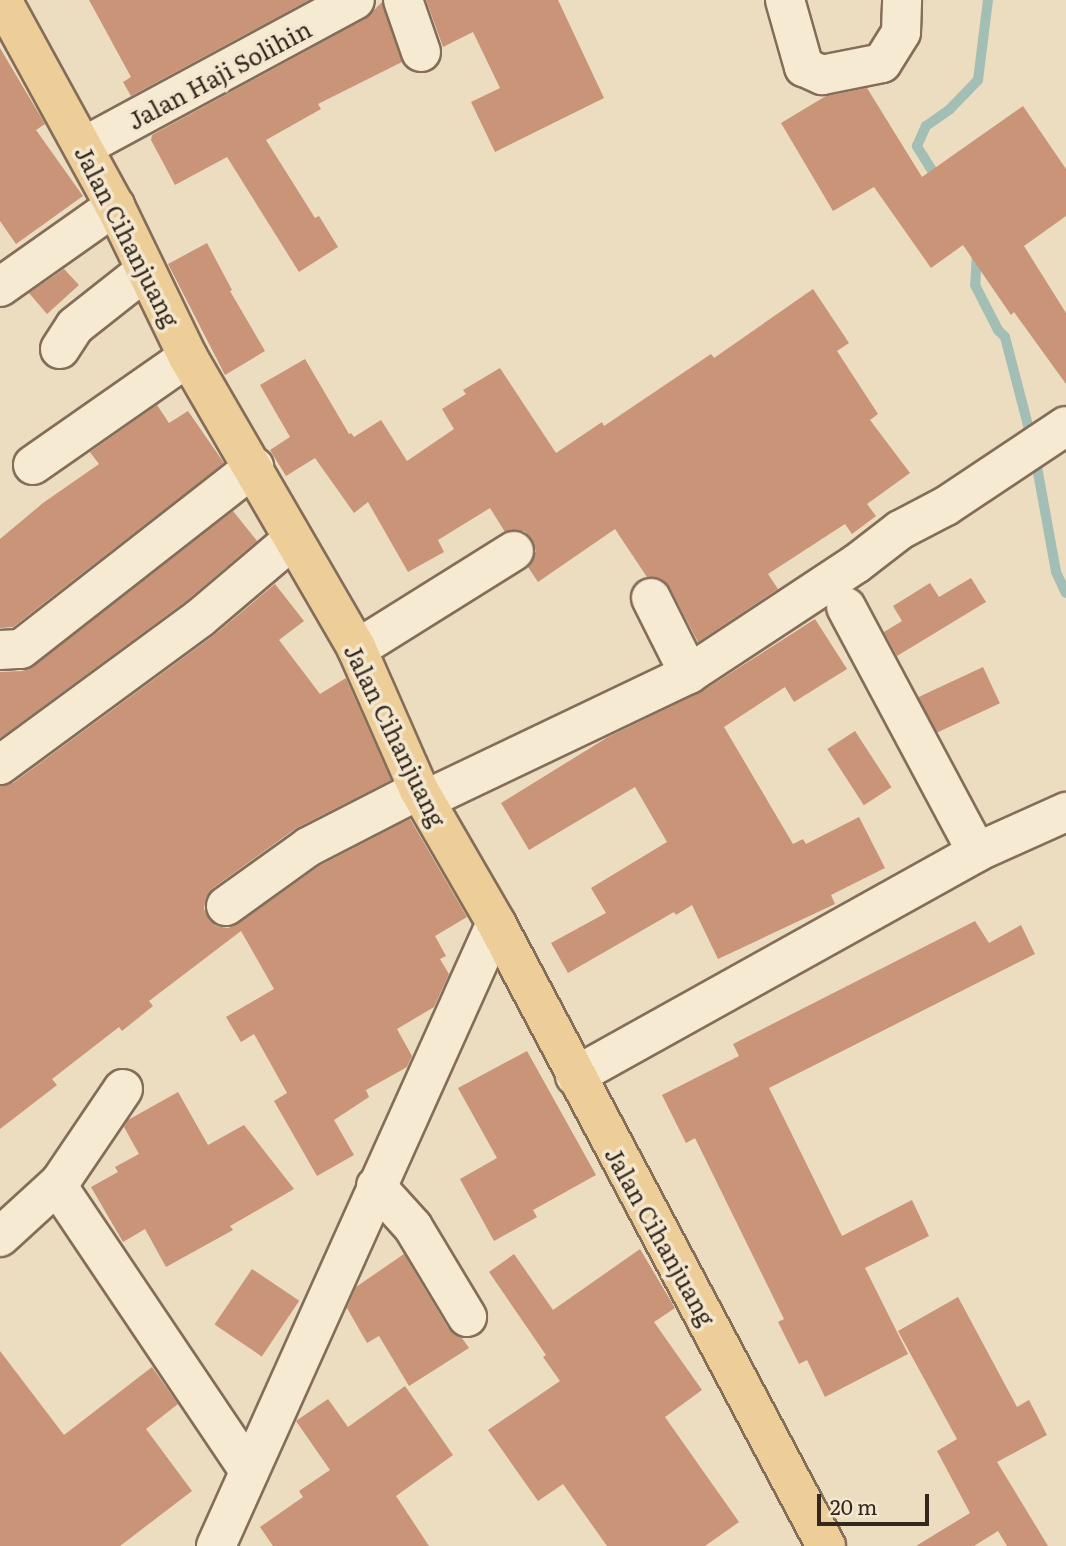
<!DOCTYPE html>
<style>
body{margin:0}
#map{position:relative;width:1066px;height:1546px;overflow:hidden;background:#ecdcc0;font-family:Literata,serif}
div>[style]{position:absolute}
[style*='--x']{left:calc(var(--x)*1px);top:calc(var(--y)*1px);width:calc(var(--w)*1px);rotate:calc(var(--a)*1deg)}
.stream>*{height:10px;margin:-5px;padding:0 5px;transform-origin:5px;border-radius:5px;background:#a3beb4}
.building>*{inset:0;background:#c99477;transform-origin:0 0}
.roads{filter:drop-shadow(2px 0 #846d59) drop-shadow(-2px 0 #846d59) drop-shadow(0 2px #846d59) drop-shadow(0 -2px #846d59)}
.minor>*{height:38px;margin:-19px;padding:0 19px;transform-origin:19px;border-radius:19px;background:#f7ead2}
.major>*{height:38px;margin:-19px;padding:0 19px;transform-origin:19px;border-radius:19px;background:#eece98}
span{translate:-50% -50%;white-space:nowrap;text-align:center;line-height:1.15;-webkit-text-stroke:7px #f4e7cf;paint-order:stroke}
.street-label{font-size:24px;color:#34271d}
.scale{position:absolute;left:817px;top:1494px;width:112px;height:32px;box-sizing:border-box;border:4px solid #34271d;border-top:0;padding-left:9px;font-size:21px;line-height:24px;white-space:nowrap;color:#34271d;-webkit-text-stroke:5px #f4e7cf;paint-order:stroke}
</style>
<div id="map">
<div class="stream">
<i style="--x:938;--y:180;--w:40;--a:-122"></i>
<i style="--x:917;--y:146;--w:22;--a:-66"></i>
<i style="--x:926;--y:126;--w:29;--a:-35"></i>
<i style="--x:950;--y:109;--w:40;--a:-46"></i>
<i style="--x:978;--y:80;--w:81;--a:-82.9"></i>
<i style="--x:977;--y:252;--w:33;--a:93"></i>
<i style="--x:975;--y:285;--w:51;--a:62.9"></i>
<i style="--x:998;--y:330;--w:10;--a:45"></i>
<i style="--x:1005;--y:337;--w:107;--a:75.4"></i>
<i style="--x:1035;--y:456;--w:118;--a:79.7"></i>
<i style="--x:1056;--y:572;--w:23;--a:65"></i>
</div>
<div class="building">
<i style="clip-path:polygon(89px 0,309px 0,131px 96px,123px 82px,131px 77px)"></i>
<i style="clip-path:polygon(426px 0,558px 0,604px 98px,495px 152px,471px 102px,500px 88px,473px 32px,443px 47px)"></i>
<i style="clip-path:polygon(382px 2px,402px 62px,318px 104px,321px 109px,266px 140px,315px 218px,319px 216px,338px 247px,299px 272px,227px 157px,175px 185px,151px 140px,152px 135px,365px 19px)"></i>
<i style="clip-path:polygon(0 48px,45px 124px,36px 130px,83px 196px,16px 244px,0 221px)"></i>
<i style="clip-path:polygon(867px 88px,922px 177px,1023px 106px,1066px 169px,1066px 216px,1024px 246px,1066px 313px,1066px 384px,1014px 312px,1011px 315px,963px 245px,931px 268px,874px 187px,833px 211px,781px 123px,826px 96px)"></i>
<i style="clip-path:polygon(207px 243px,232px 290px,230px 291px,265px 351px,225px 375px,168px 264px)"></i>
<i style="clip-path:polygon(64px 269px,79px 285px,47px 314px,29px 293px)"></i>
<i style="clip-path:polygon(813px 289px,849px 343px,837px 351px,878px 414px,870px 420px,910px 473px,867px 504px,876px 516px,852px 534px,845px 524px,768px 574px,778px 589px,698px 642px,670px 588px,662px 579px,647px 577px,615px 529px,538px 582px,528px 567px,536px 551px,532px 539px,524px 531px,505px 532px,490px 508px,438px 540px,444px 552px,408px 572px,368px 502px,354px 513px,315px 458px,286px 476px,270px 450px,290px 437px,260px 385px,305px 359px,349px 434px,351px 433px,354px 437px,381px 420px,407px 461px,454px 429px,442px 409px,466px 394px,463px 390px,500px 368px,556px 453px,602px 422px,604px 426px,711px 354px,714px 358px)"></i>
<i style="clip-path:polygon(157px 405px,169px 423px,188px 411px,224px 463px,13px 627px,0 628px,0 539px,43px 503px,99px 464px,90px 452px)"></i>
<i style="clip-path:polygon(233px 511px,257px 541px,186px 601px,0 738px,0 672px,22px 671px,34px 666px)"></i>
<i style="clip-path:polygon(971px 578px,986px 602px,897px 656px,884px 632px,902px 621px,893px 606px,930px 583px,939px 597px)"></i>
<i style="clip-path:polygon(275px 584px,304px 621px,279px 640px,320px 694px,346px 678px,391px 780px,295px 829px,213px 888px,206px 898px,204px 909px,209px 919px,216px 926px,228px 928px,238px 924px,319px 866px,410px 819px,467px 917px,435px 936px,446px 956px,440px 959px,449px 974px,434px 1007px,397px 1029px,412px 1056px,407px 1067px,366px 1090px,369px 1097px,334px 1120px,354px 1155px,317px 1176px,274px 1101px,287px 1093px,254px 1034px,241px 1042px,226px 1017px,274px 989px,241px 931px,149px 1001px,153px 1006px,122px 1031px,119px 1027px,52px 1079px,57px 1085px,0 1129px,0 786px,13px 783px,213px 636px)"></i>
<i style="clip-path:polygon(815px 619px,847px 669px,794px 702px,785px 687px,724px 727px,793px 844px,803px 839px,806px 844px,859px 817px,885px 868px,831px 895px,835px 904px,718px 959px,692px 905px,676px 915px,674px 912px,568px 973px,551px 943px,606px 913px,591px 888px,667px 842px,635px 787px,529px 850px,501px 803px,608px 737px,701px 692px)"></i>
<i style="left:983px;top:667px;width:40px;height:71px;rotate:65deg"></i>
<i style="left:855px;top:731px;width:67px;height:33px;rotate:57deg"></i>
<i style="clip-path:polygon(975px 921px,989px 943px,1021px 925px,1035px 954px,769px 1088px,842px 1236px,912px 1200px,929px 1236px,865px 1268px,908px 1354px,825px 1397px,807px 1360px,799px 1364px,778px 1322px,784px 1319px,695px 1138px,686px 1143px,662px 1095px,739px 1056px,733px 1044px)"></i>
<i style="clip-path:polygon(527px 1051px,596px 1175px,533px 1210px,537px 1217px,494px 1241px,460px 1179px,497px 1158px,458px 1088px)"></i>
<i style="clip-path:polygon(178px 1092px,208px 1145px,244px 1125px,294px 1189px,230px 1226px,233px 1230px,166px 1267px,145px 1229px,123px 1242px,91px 1187px,118px 1172px,115px 1167px,139px 1154px,124px 1127px,128px 1120px)"></i>
<i style="clip-path:polygon(640px 1249px,675px 1308px,654px 1322px,702px 1390px,665px 1417px,739px 1522px,705px 1546px,607px 1546px,563px 1484px,538px 1501px,488px 1430px,560px 1381px,543px 1357px,546px 1355px,489px 1272px,514px 1254px,553px 1310px)"></i>
<i style="clip-path:polygon(404px 1254px,448px 1328px,462px 1338px,469px 1348px,409px 1386px,379px 1336px,367px 1343px,347px 1308px,356px 1287px)"></i>
<i style="left:252px;top:1269px;width:57px;height:67px;rotate:34deg"></i>
<i style="clip-path:polygon(958px 1297px,1017px 1407px,1029px 1400px,1047px 1435px,997px 1462px,1048px 1546px,1007px 1546px,998px 1531px,974px 1546px,916px 1546px,970px 1513px,937px 1451px,957px 1439px,898px 1331px)"></i>
<i style="clip-path:polygon(0 1351px,64px 1435px,152px 1367px,178px 1404px,146px 1429px,192px 1491px,120px 1546px,0 1546px)"></i>
<i style="clip-path:polygon(405px 1386px,453px 1455px,396px 1496px,429px 1546px,273px 1546px,260px 1527px,303px 1497px,299px 1491px,330px 1470px,296px 1421px,328px 1399px,348px 1427px)"></i>
</div>
<div class="roads">
<div class="minor">
<i style="--x:403;--y:0;--w:55;--a:70.9"></i>
<i style="--x:785;--y:0;--w:70;--a:74.2"></i>
<i style="--x:804;--y:67;--w:20;--a:24"></i>
<i style="--x:822;--y:75;--w:61;--a:-11.3"></i>
<i style="--x:882;--y:63;--w:36;--a:-58"></i>
<i style="--x:901;--y:32;--w:32;--a:-88"></i>
<i style="--x:83;--y:147;--w:309;--a:-28.4"></i>
<i style="--x:0;--y:287;--w:141;--a:-35.2"></i>
<i style="--x:60;--y:349;--w:27;--a:-57"></i>
<i style="--x:75;--y:326;--w:90;--a:-38.3"></i>
<i style="--x:33;--y:465;--w:189;--a:-34.9"></i>
<i style="--x:651;--y:598;--w:85;--a:63.4"></i>
<i style="--x:846;--y:607;--w:278;--a:61.9"></i>
<i style="--x:357;--y:649;--w:185;--a:-32"></i>
<i style="--x:0;--y:650;--w:21;--a:-3"></i>
<i style="--x:21;--y:649;--w:296;--a:-38"></i>
<i style="--x:0;--y:765;--w:248;--a:-36.3"></i>
<i style="--x:200;--y:618;--w:121;--a:-40.3"></i>
<i style="--x:425;--y:800;--w:293;--a:-25.5"></i>
<i style="--x:689;--y:674;--w:200;--a:-33.4"></i>
<i style="--x:856;--y:564;--w:56;--a:-37.7"></i>
<i style="--x:900;--y:530;--w:52;--a:-27.6"></i>
<i style="--x:946;--y:506;--w:144;--a:-33.7"></i>
<i style="--x:226;--y:906;--w:101;--a:-35.7"></i>
<i style="--x:308;--y:847;--w:125;--a:-27.2"></i>
<i style="--x:575;--y:1076;--w:460;--a:-29.1"></i>
<i style="--x:977;--y:852;--w:98;--a:-24.2"></i>
<i style="--x:123;--y:1089;--w:112;--a:124.1"></i>
<i style="--x:60;--y:1182;--w:12;--a:76"></i>
<i style="--x:63;--y:1194;--w:334;--a:56.1"></i>
<i style="--x:376;--y:1186;--w:55;--a:47.9"></i>
<i style="--x:413;--y:1227;--w:105;--a:59"></i>
<i style="--x:0;--y:1237;--w:81;--a:-42.5"></i>
<i style="--x:216;--y:1546;--w:683;--a:-65.8"></i>
</div>
<div class="major">
<i style="--x:2;--y:0;--w:235;--a:61.3"></i>
<i style="--x:115;--y:206;--w:168;--a:64.2"></i>
<i style="--x:188;--y:357;--w:337;--a:59.9"></i>
<i style="--x:357;--y:649;--w:154;--a:66.3"></i>
<i style="--x:419;--y:790;--w:154;--a:59.9"></i>
<i style="--x:496;--y:923;--w:705;--a:62.09"></i>
</div>
</div>
<div class="street-label">
<span style="left:219px;top:74px;rotate:-28deg">Jalan Haji Solihin</span>
<span style="left:128px;top:236px;rotate:63deg">Jalan Cihanjuang</span>
<span style="left:396px;top:735px;rotate:64deg">Jalan Cihanjuang</span>
<span style="left:661px;top:1236px;rotate:61deg">Jalan Cihanjuang</span>
</div>
<div class="scale">20 m</div>
</div>
